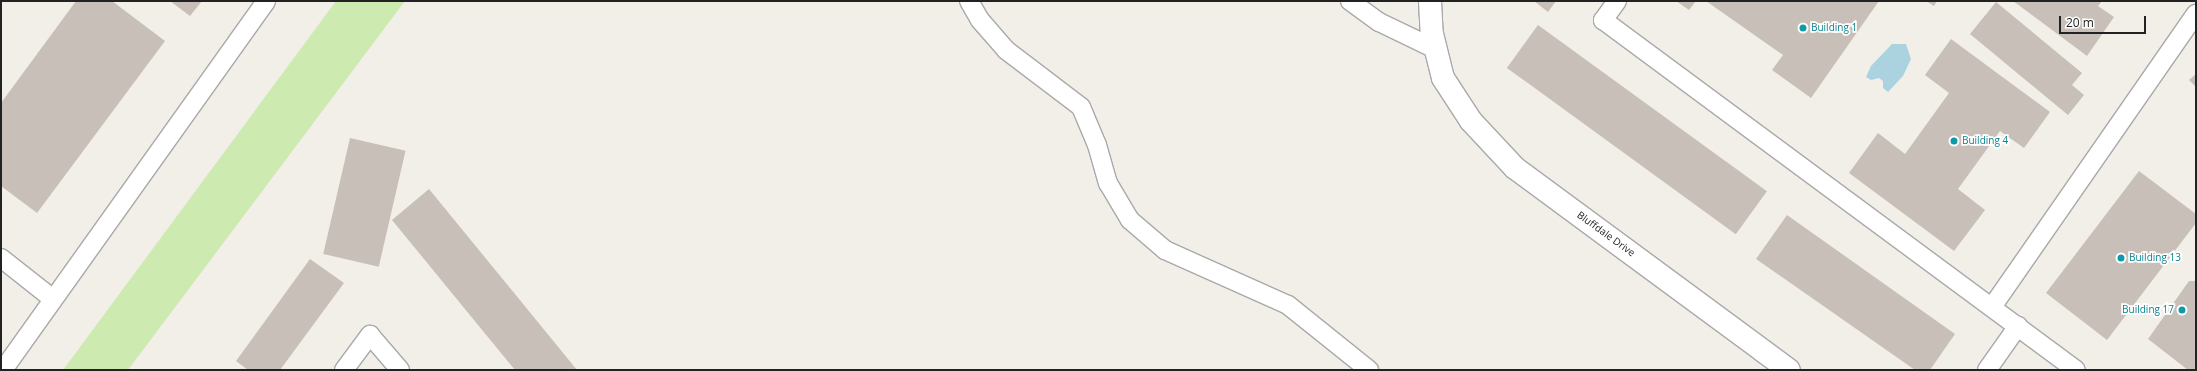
<!DOCTYPE html>
<style>
body{margin:0}
#map{position:relative;width:2197px;height:371px;overflow:hidden;background:#f2efe9;font-family:"Open Sans",sans-serif}
div>[style]{position:absolute}
[style*='--x']{left:calc(var(--x)*1px);top:calc(var(--y)*1px);width:calc(var(--w)*1px);rotate:calc(var(--a)*1deg)}
.grass>*{inset:0;background:#cdebb0}
.water>*{inset:0;background:#aad3df}
.building>*{inset:0;background:#c7bfb8;transform-origin:0 0}
.roads{filter:drop-shadow(1px 0 #a9a9a9) drop-shadow(-1px 0 #a9a9a9) drop-shadow(0 1px #a9a9a9) drop-shadow(0 -1px #a9a9a9)}
.lane>*{height:18px;margin:-9px;padding:0 9px;transform-origin:9px;border-radius:9px;background:#fff}
.street>*{height:22px;margin:-11px;padding:0 11px;transform-origin:11px;border-radius:11px;background:#fff}
.dots>*{width:11px;height:11px;translate:-50% -50%;box-sizing:border-box;border:2px solid #fff;border-radius:50%}
span{translate:-50% -50%;white-space:nowrap;text-align:center;line-height:1.15;-webkit-text-stroke:3.5px #fff;paint-order:stroke}
.culture-label{font-size:10px;color:#0d838f}
.left{translate:0 -50%;text-align:left}
.right{translate:-100% -50%;text-align:right}
.street-label{font-size:10px;color:#222}
.frame{position:absolute;inset:0;border:2px solid #222;pointer-events:none}
.scale{position:absolute;left:2059px;top:16px;width:87px;height:18px;box-sizing:border-box;border:2px solid #222;border-top:0;padding-left:5px;font-size:12px;line-height:14px;white-space:nowrap;color:#222;-webkit-text-stroke:3px #fff;paint-order:stroke}
</style>
<div id="map">
<div class="grass">
<i style="clip-path:polygon(336px 1px,405px 1px,128px 370px,63px 370px)"></i>
</div>
<div class="water">
<i style="clip-path:polygon(1892px 44px,1906px 44px,1911px 59px,1903px 76px,1888px 92px,1883px 88px,1883px 81px,1879px 78px,1871px 80px,1866px 77px,1871px 66px)"></i>
</div>
<div class="building">
<i style="clip-path:polygon(76px 1px,112px 1px,165px 41px,37px 213px,1px 186px,1px 103px)"></i>
<i style="clip-path:polygon(170px 1px,202px 1px,190px 16px)"></i>
<i style="clip-path:polygon(1534px 1px,1556px 1px,1548px 12px)"></i>
<i style="clip-path:polygon(1676px 1px,1696px 1px,1689px 10px)"></i>
<i style="clip-path:polygon(1706px 1px,1879px 1px,1811px 98px,1772px 70px,1783px 55px)"></i>
<i style="clip-path:polygon(1926px 1px,1937px 1px,1934px 6px)"></i>
<i style="clip-path:polygon(2013px 1px,2102px 1px,2098px 6px,2114px 17px,2087px 56px)"></i>
<i style="clip-path:polygon(1996px 2px,2082px 73px,2072px 85px,2084px 95px,2068px 115px,1970px 34px)"></i>
<i style="left:1538px;top:25px;width:283px;height:53px;rotate:36deg"></i>
<i style="clip-path:polygon(1951px 39px,2050px 112px,2024px 148px,2000px 131px,1958px 189px,1985px 210px,1954px 251px,1849px 173px,1878px 133px,1905px 154px,1949px 93px,1925px 75px)"></i>
<i style="clip-path:polygon(2196px 74px,2196px 87px,2189px 80px)"></i>
<i style="left:350px;top:138px;width:57px;height:119px;rotate:13deg"></i>
<i style="clip-path:polygon(2139px 171px,2196px 214px,2196px 223px,2107px 340px,2046px 293px)"></i>
<i style="clip-path:polygon(429px 189px,577px 370px,515px 370px,392px 220px)"></i>
<i style="clip-path:polygon(1787px 215px,1955px 334px,1930px 370px,1915px 370px,1756px 259px)"></i>
<i style="clip-path:polygon(310px 259px,344px 283px,280px 370px,248px 370px,236px 361px)"></i>
<i style="clip-path:polygon(2189px 281px,2196px 281px,2196px 370px,2188px 370px,2148px 339px)"></i>
</div>
<div class="roads">
<div class="lane">
<i style="--x:969;--y:1;--w:22;--a:60"></i>
<i style="--x:980;--y:20;--w:40;--a:49"></i>
<i style="--x:1006;--y:50;--w:94;--a:37.2"></i>
<i style="--x:1081;--y:107;--w:41;--a:67.2"></i>
<i style="--x:1097;--y:145;--w:40;--a:74"></i>
<i style="--x:1108;--y:183;--w:43;--a:59.3"></i>
<i style="--x:1130;--y:220;--w:46;--a:40.6"></i>
<i style="--x:1165;--y:250;--w:135;--a:24.1"></i>
<i style="--x:1288;--y:305;--w:104;--a:38.7"></i>
<i style="--x:1350;--y:1;--w:36;--a:36"></i>
<i style="--x:1379;--y:22;--w:62;--a:25.7"></i>
<i style="--x:1617;--y:1;--w:24;--a:126"></i>
<i style="--x:1603;--y:20;--w:588;--a:36.5"></i>
<i style="--x:1;--y:258;--w:66;--a:38.3"></i>
<i style="--x:1992;--y:307;--w:357;--a:-55.2"></i>
<i style="--x:3;--y:370;--w:453;--a:-54.5"></i>
<i style="--x:344;--y:370;--w:44;--a:-53.4"></i>
<i style="--x:370;--y:335;--w:46;--a:49.4"></i>
<i style="--x:1987;--y:370;--w:54;--a:-54.8"></i>
</div>
<div class="street">
<i style="--x:1430;--y:1;--w:33;--a:87"></i>
<i style="--x:1432;--y:34;--w:45;--a:76"></i>
<i style="--x:1443;--y:78;--w:51;--a:56.9"></i>
<i style="--x:1471;--y:121;--w:64;--a:46.9"></i>
<i style="--x:1515;--y:168;--w:340;--a:36.4"></i>
</div>
</div>
<div class="dots">
<i style="left:1803px;top:28px;background:#0f9aa8"></i>
<i style="left:1954px;top:141px;background:#0f9aa8"></i>
<i style="left:2121px;top:258px;background:#0f9aa8"></i>
<i style="left:2182px;top:310px;background:#0f9aa8"></i>
</div>
<div class="culture-label">
<span class="left" style="left:1811px;top:28px">Building 1</span>
<span class="left" style="left:1962px;top:141px">Building 4</span>
<span class="left" style="left:2129px;top:258px">Building 13</span>
<span class="right" style="left:2174px;top:310px">Building 17</span>
</div>
<div class="street-label">
<span style="left:1606px;top:234px;rotate:36deg">Bluffdale Drive</span>
</div>
<div class="frame"></div>
<div class="scale">20 m</div>
</div>
